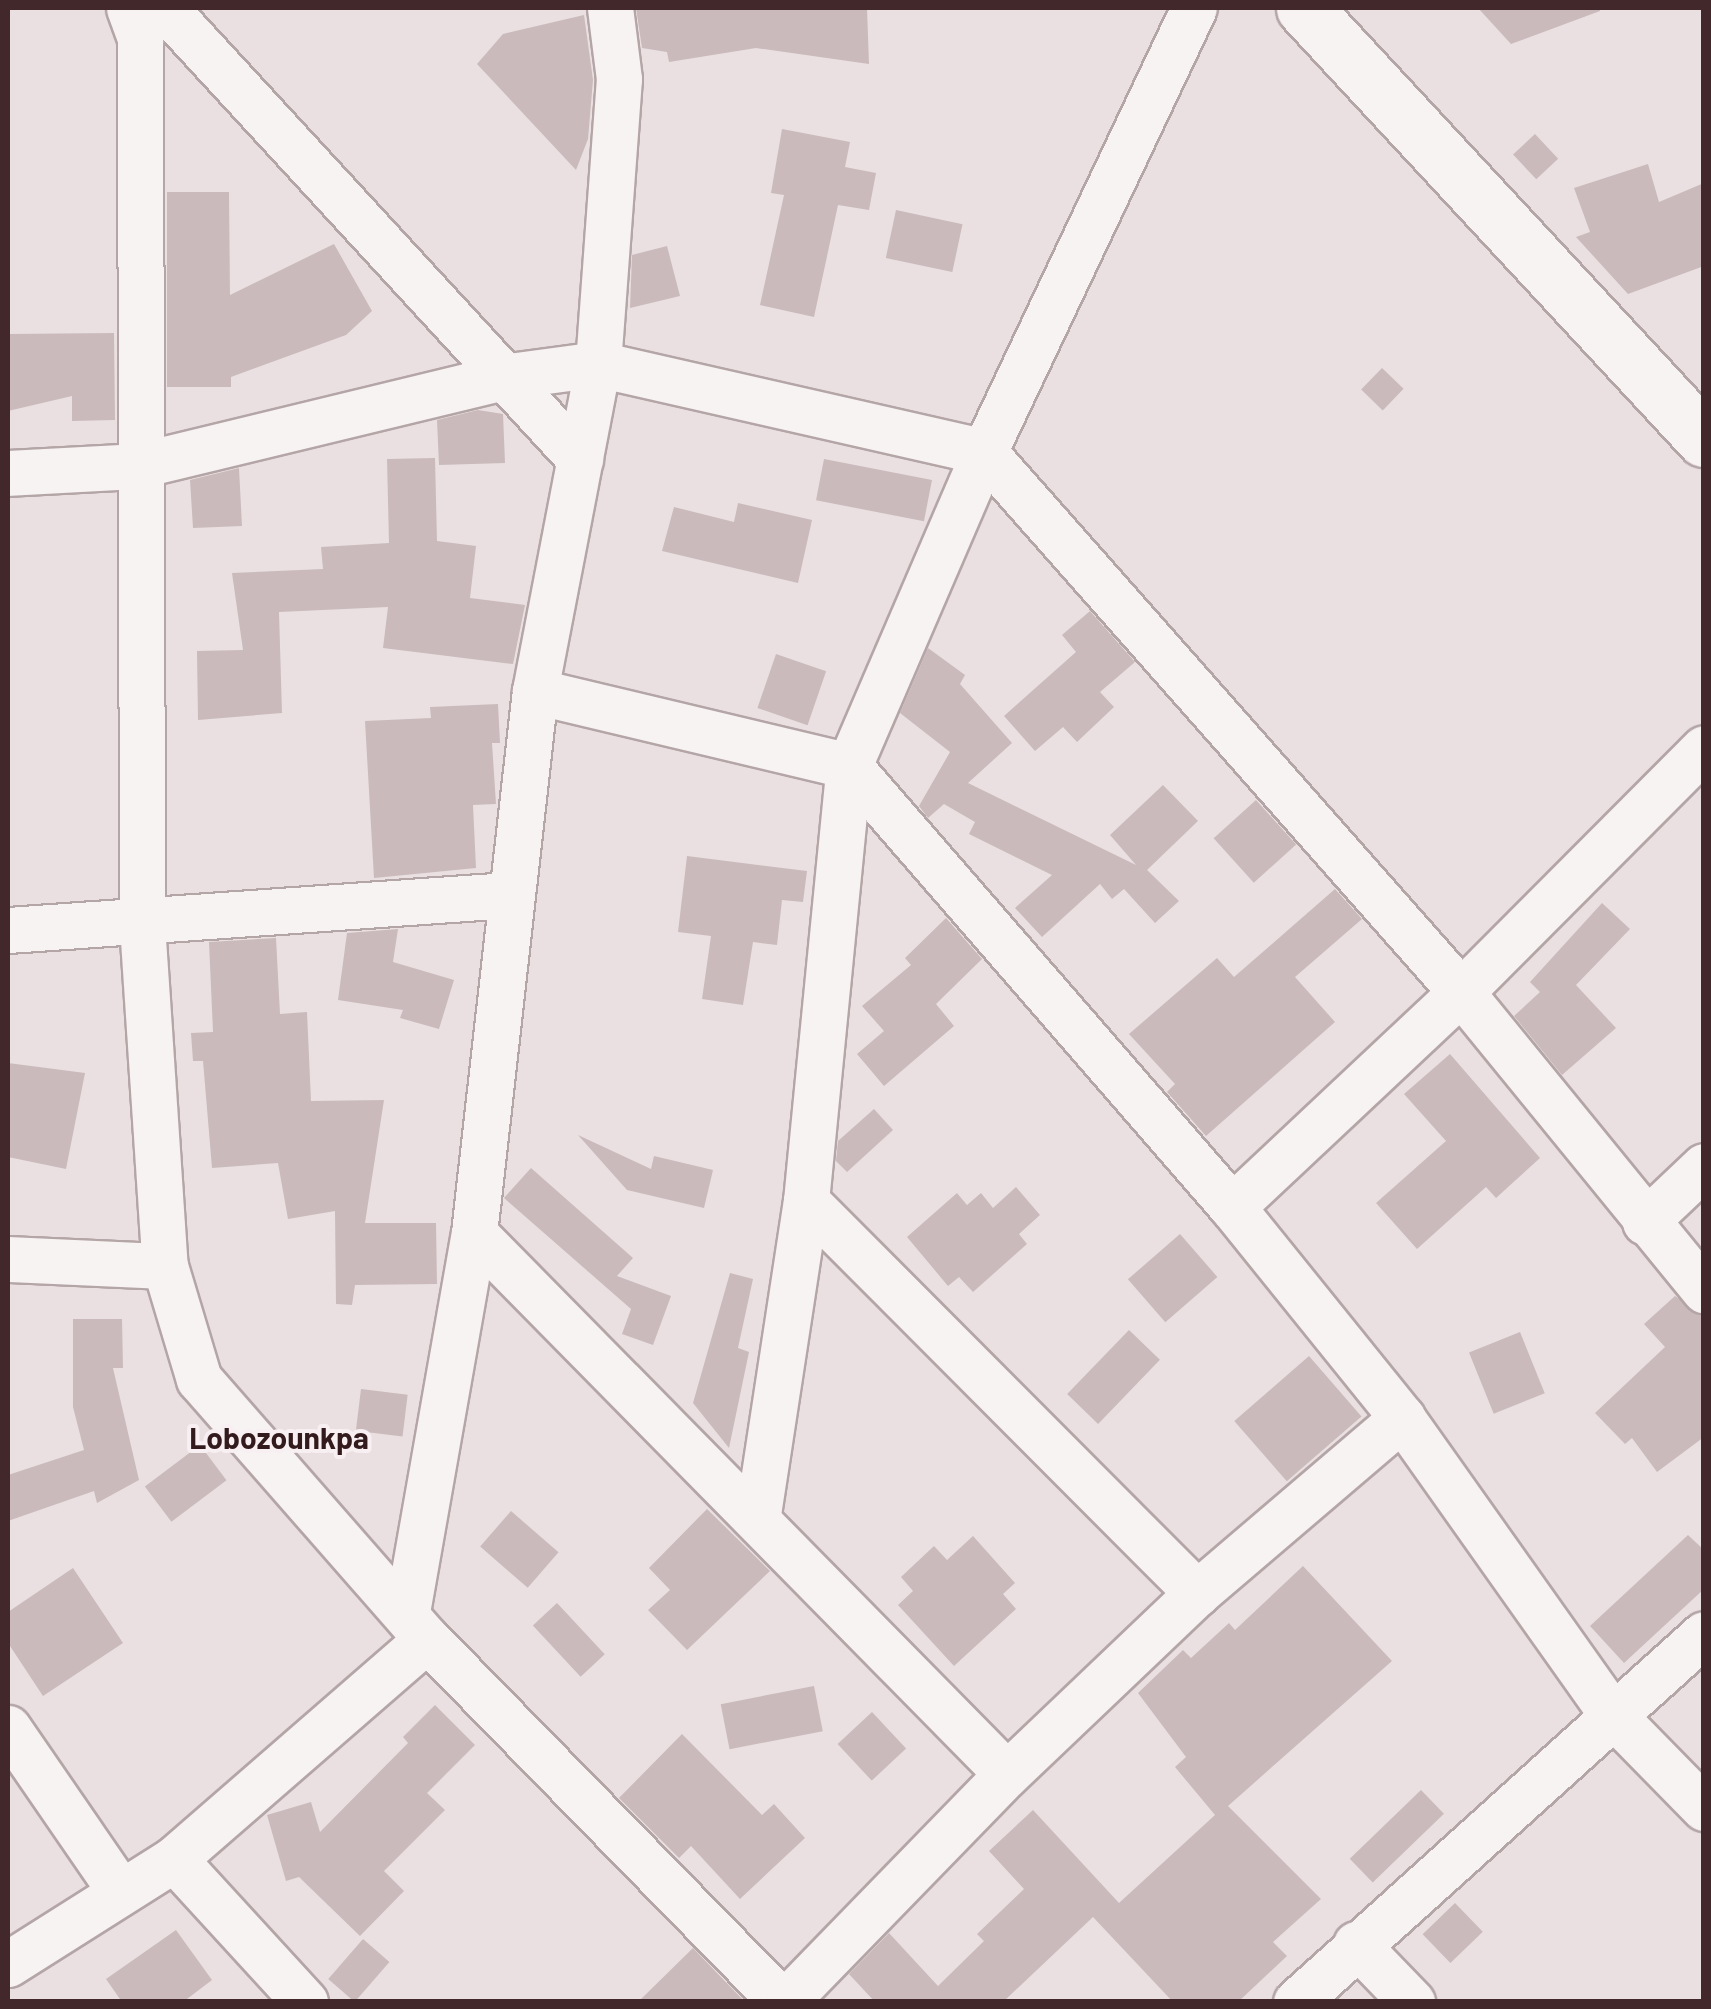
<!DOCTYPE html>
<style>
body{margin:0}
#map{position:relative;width:1711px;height:2009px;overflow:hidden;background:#eae0e1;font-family:Barlow,sans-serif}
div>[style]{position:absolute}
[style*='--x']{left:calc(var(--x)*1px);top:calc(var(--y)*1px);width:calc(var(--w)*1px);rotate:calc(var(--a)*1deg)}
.building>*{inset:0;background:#cababc;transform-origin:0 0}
.roads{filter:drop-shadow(2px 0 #b4a5a7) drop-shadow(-2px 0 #b4a5a7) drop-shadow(0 2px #b4a5a7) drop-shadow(0 -2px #b4a5a7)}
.minor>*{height:45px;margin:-22.5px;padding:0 22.5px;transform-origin:22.5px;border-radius:22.5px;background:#f8f3f3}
.tertiary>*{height:55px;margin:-27.5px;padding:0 27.5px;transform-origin:27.5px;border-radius:27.5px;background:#f8f3f3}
span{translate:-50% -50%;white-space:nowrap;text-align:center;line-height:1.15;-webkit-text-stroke:8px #f7eff1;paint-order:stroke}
.neighbourhood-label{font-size:30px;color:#331a1c;font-weight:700}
.frame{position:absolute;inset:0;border:10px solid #42272b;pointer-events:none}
</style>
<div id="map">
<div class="building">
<i style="clip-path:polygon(636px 8px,867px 8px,869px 64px,756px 48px,669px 62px,667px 52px,642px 48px)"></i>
<i style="clip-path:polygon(1478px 8px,1599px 8px,1600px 11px,1511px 44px)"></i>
<i style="clip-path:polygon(584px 15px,593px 80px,588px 139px,576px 170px,477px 64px,503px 34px)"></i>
<i style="clip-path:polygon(782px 129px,850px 142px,845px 167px,876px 173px,869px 210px,838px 205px,814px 317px,760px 305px,784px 195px,771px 193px)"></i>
<i style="left:1535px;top:134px;width:34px;height:30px;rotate:47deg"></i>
<i style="clip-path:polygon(1648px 164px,1659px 202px,1704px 183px,1704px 266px,1628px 294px,1576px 237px,1590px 232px,1574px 188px)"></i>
<i style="clip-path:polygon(167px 192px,229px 192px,230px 295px,334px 244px,372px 311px,346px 335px,231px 377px,231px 387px,167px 387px)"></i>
<i style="left:896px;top:210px;width:68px;height:49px;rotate:12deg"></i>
<i style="clip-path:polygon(667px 246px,680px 296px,630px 308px,632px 255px)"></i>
<i style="clip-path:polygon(114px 333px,115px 420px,72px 421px,72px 396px,8px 411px,8px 334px)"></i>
<i style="left:1382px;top:368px;width:30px;height:30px;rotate:44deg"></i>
<i style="clip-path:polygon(478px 410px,503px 414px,505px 463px,439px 465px,437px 420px)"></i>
<i style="clip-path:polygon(435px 458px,437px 541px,476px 546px,470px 598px,525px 605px,513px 664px,383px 648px,388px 607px,279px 612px,282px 713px,198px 720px,197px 651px,243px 650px,232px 573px,323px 569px,321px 547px,389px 543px,387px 459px)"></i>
<i style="left:824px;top:459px;width:110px;height:42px;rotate:11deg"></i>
<i style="clip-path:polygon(239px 468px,242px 526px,193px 528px,190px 480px)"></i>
<i style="clip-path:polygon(738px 503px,812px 520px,798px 583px,662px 551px,674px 507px,734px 522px)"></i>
<i style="clip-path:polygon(1090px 611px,1135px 662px,1100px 692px,1114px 707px,1077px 742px,1063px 727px,1035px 751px,1004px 716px,1076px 652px,1062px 635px)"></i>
<i style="clip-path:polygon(928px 648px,965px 675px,960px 684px,1012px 743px,968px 783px,1136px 865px,1110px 835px,1163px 785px,1198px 821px,1147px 870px,1179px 901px,1155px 923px,1124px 889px,1112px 899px,1100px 884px,1042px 937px,1015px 908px,1052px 875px,969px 834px,975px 822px,944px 804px,928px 818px,919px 806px,950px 752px,900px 713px)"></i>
<i style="left:776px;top:654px;width:53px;height:57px;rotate:19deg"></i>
<i style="clip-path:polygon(498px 704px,500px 743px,492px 743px,496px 804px,473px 805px,476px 868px,374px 878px,365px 721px,431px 718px,430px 707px)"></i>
<i style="left:1256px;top:800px;width:60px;height:57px;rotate:48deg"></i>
<i style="clip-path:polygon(687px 856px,807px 871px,803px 902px,782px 900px,777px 945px,753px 942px,743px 1005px,702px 999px,711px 936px,678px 932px)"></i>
<i style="clip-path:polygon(1335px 889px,1362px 919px,1295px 977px,1335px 1022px,1206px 1136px,1167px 1092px,1175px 1084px,1129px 1034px,1217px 958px,1234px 977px)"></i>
<i style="clip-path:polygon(1602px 903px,1630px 929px,1576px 985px,1616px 1028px,1562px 1075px,1514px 1016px,1540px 992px,1530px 982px)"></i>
<i style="clip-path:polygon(946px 918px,982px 959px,936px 1004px,954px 1026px,884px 1086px,857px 1054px,884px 1031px,862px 1006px,911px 965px,905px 958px)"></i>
<i style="clip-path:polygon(398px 929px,393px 962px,454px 980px,439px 1029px,400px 1018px,403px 1010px,338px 1000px,347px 933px)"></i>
<i style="clip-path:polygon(276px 938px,280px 1014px,307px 1012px,311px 1101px,384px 1100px,365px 1223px,436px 1223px,437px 1284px,355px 1285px,352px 1305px,336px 1304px,335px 1211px,288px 1219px,278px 1163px,212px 1168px,203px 1061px,193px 1061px,191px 1033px,213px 1032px,209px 942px)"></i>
<i style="clip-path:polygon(1450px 1054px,1540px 1158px,1496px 1198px,1486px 1187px,1417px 1249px,1376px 1203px,1446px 1141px,1404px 1094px)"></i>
<i style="clip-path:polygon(8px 1063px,85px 1073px,66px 1169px,8px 1157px)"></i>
<i style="clip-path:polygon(874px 1109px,893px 1130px,847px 1172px,836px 1161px,838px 1141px)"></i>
<i style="clip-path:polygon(578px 1135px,651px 1169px,654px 1156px,713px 1170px,704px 1208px,627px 1190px)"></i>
<i style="clip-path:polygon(531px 1168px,633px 1258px,617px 1276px,671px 1296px,653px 1345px,622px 1334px,631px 1309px,504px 1198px)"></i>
<i style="clip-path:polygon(1016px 1187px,1040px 1215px,1019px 1234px,1027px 1244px,973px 1292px,959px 1277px,948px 1286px,907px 1237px,957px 1193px,967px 1205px,981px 1193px,993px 1208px)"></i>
<i style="left:1180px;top:1234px;width:57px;height:69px;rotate:49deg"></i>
<i style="clip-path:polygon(730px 1273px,753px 1279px,738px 1348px,749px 1352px,729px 1448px,693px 1403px)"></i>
<i style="clip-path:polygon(1675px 1296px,1704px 1316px,1704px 1437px,1657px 1472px,1632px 1438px,1625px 1444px,1595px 1413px,1665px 1347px,1644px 1324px)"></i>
<i style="clip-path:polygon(73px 1319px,122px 1319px,123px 1368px,113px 1368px,139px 1480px,97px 1503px,94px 1491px,8px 1521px,8px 1475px,84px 1450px,73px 1407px)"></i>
<i style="left:1129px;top:1330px;width:43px;height:89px;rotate:44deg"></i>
<i style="left:1520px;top:1332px;width:66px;height:55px;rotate:68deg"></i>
<i style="left:1309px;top:1356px;width:80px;height:99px;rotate:49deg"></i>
<i style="left:361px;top:1389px;width:47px;height:42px;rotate:7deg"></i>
<i style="left:200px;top:1445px;width:44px;height:69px;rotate:53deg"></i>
<i style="clip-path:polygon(707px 1509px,770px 1571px,687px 1650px,648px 1610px,670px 1590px,649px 1568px)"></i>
<i style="left:511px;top:1511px;width:63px;height:47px;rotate:41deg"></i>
<i style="clip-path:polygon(1688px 1535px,1704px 1550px,1704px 1589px,1624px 1663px,1590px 1626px)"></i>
<i style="clip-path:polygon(973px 1536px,1015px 1583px,1003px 1594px,1016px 1609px,954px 1666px,898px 1605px,913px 1591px,901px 1577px,934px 1546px,947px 1560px)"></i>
<i style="clip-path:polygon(1303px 1566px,1392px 1661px,1228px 1806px,1321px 1899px,1273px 1942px,1287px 1956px,1238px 2002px,1173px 2002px,1093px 1917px,1003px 2002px,875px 2002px,849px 1974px,889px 1933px,938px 1986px,984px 1941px,977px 1934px,1024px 1889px,989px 1851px,1033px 1810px,1119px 1903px,1215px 1815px,1175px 1767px,1186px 1757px,1138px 1693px,1183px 1650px,1191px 1658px,1229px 1623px,1235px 1630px)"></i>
<i style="clip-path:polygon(73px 1568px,123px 1643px,43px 1696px,8px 1643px,8px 1612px)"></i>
<i style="left:557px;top:1603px;width:70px;height:33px;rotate:47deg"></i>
<i style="left:814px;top:1686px;width:46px;height:95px;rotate:79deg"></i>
<i style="clip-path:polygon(435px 1705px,475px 1745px,427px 1793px,445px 1810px,384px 1871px,404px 1891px,360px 1936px,299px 1877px,286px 1881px,267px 1815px,311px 1802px,320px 1832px,408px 1743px,403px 1737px)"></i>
<i style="left:872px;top:1712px;width:50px;height:47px;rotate:47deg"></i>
<i style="clip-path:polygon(682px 1734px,762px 1815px,774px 1804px,805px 1838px,740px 1899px,691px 1846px,679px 1858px,619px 1798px)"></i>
<i style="left:1421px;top:1790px;width:33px;height:99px;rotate:46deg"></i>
<i style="left:1455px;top:1903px;width:40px;height:45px;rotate:46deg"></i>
<i style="clip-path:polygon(176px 1930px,212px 1980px,183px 2002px,122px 2002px,106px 1979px)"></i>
<i style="left:363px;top:1939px;width:35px;height:53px;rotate:41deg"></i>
<i style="clip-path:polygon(693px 1948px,745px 2002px,638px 2002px)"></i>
</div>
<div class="roads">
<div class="minor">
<i style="--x:129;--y:8;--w:33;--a:70"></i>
<i style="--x:140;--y:39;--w:885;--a:89.87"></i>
<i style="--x:142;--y:924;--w:343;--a:86.2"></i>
<i style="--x:165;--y:1266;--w:118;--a:73.3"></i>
<i style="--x:199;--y:1379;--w:346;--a:48.8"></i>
<i style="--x:427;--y:1639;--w:508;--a:45.64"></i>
<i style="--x:165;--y:8;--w:613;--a:47.38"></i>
<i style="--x:8;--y:473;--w:128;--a:-3.1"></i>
<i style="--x:136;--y:466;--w:384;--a:-13.6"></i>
<i style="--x:509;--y:376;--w:90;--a:-7.7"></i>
<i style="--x:598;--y:364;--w:396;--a:12.8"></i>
<i style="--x:984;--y:452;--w:721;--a:48.54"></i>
<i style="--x:1461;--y:992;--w:385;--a:50.8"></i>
<i style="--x:535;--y:691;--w:323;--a:13.4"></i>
<i style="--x:849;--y:766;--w:584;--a:49.03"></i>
<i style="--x:1232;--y:1207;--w:271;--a:51.1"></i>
<i style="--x:1402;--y:1418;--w:362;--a:54.7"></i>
<i style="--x:1611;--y:1713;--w:133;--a:45.6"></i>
<i style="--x:8;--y:930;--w:501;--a:-4"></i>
<i style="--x:806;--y:1201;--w:554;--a:45.07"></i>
<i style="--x:1232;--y:1207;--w:314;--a:-43.2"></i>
<i style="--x:1461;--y:992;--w:344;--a:-45.1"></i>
<i style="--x:1645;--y:1222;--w:81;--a:-43.5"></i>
<i style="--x:474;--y:1233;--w:759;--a:45.43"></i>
<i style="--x:8;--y:1259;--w:157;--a:2.6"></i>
<i style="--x:758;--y:1514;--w:317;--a:-81.3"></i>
<i style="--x:806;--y:1201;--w:437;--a:-84.4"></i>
<i style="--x:849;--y:766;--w:342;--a:-66.7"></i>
<i style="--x:984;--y:452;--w:491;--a:-64.7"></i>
<i style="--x:407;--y:1612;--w:385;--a:-80"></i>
<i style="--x:474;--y:1233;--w:545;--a:-83.58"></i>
<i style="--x:535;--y:691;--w:333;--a:-79.1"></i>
<i style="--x:598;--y:364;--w:286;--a:-85.8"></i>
<i style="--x:619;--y:79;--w:72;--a:-97.2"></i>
<i style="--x:8;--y:1728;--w:198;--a:55.5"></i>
<i style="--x:174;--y:1859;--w:194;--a:47.5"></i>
<i style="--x:1356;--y:1944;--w:81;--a:46"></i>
<i style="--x:8;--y:1964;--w:196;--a:-32.3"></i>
<i style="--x:174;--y:1859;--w:335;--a:-41"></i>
<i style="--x:785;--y:2002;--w:318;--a:-45.8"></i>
<i style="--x:1007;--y:1774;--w:262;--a:-43.6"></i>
<i style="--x:1197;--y:1593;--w:270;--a:-40.5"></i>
<i style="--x:1296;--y:2002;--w:549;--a:-42.05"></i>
</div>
<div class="tertiary">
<i style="--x:1304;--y:8;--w:588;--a:47.14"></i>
</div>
</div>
<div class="neighbourhood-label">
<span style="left:279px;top:1437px">Lobozounkpa</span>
</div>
<div class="frame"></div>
</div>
